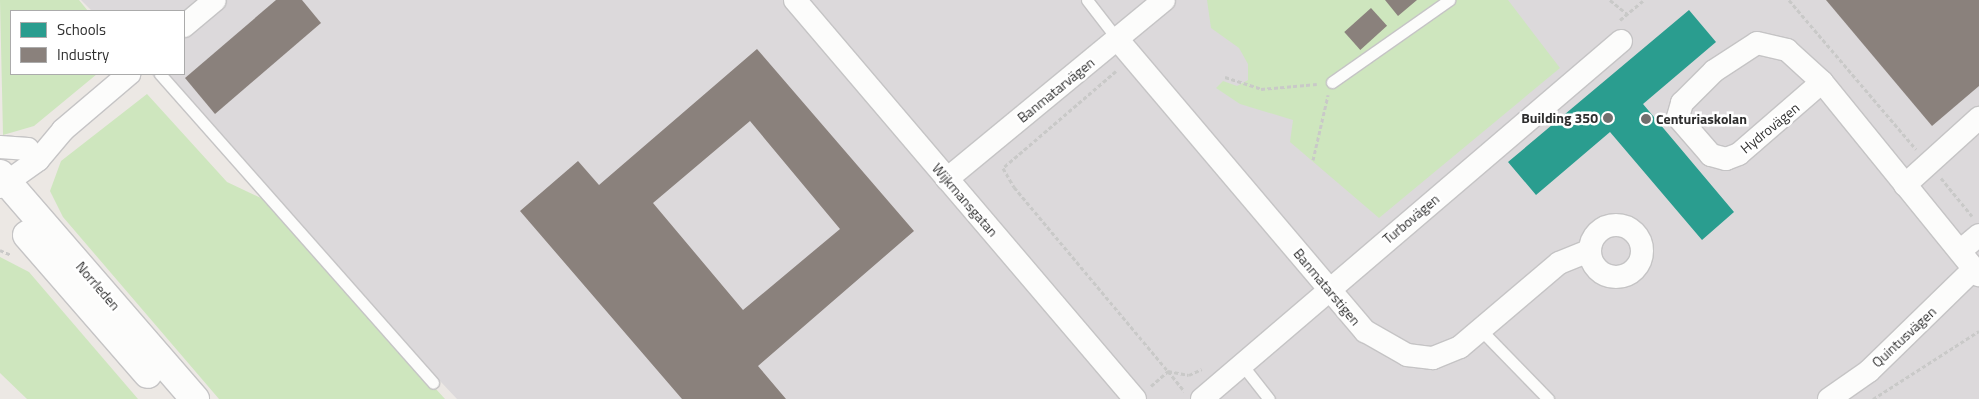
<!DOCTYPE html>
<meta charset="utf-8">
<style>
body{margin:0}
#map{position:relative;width:1979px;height:399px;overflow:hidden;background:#ece8e4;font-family:"Titillium Web",sans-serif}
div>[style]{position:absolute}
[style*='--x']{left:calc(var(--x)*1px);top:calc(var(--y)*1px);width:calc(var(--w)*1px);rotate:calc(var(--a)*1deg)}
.industrial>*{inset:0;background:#dcd9db}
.green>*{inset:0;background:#cee6be}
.schools>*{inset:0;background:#2a9d8f}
.industry>*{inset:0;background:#8a817c;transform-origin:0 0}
.path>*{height:3px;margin-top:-1.5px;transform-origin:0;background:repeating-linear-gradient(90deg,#c9c9c8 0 4px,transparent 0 6.5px)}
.roads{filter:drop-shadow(1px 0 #c5c4c5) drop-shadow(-1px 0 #c5c4c5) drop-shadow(0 1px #c5c4c5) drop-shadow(0 -1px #c5c4c5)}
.service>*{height:11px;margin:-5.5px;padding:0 5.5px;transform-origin:5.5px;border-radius:5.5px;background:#fcfcfb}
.minor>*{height:22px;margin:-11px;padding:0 11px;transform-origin:11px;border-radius:11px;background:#fcfcfb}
.minor>.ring{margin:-11px;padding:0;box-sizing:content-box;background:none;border:22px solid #fcfcfb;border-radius:50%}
.secondary>*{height:28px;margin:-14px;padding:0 14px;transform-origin:14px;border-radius:14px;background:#fcfcfb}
.dots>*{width:14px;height:14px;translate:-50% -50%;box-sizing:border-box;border:2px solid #fff;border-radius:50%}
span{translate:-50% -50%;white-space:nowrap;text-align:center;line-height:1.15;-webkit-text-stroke:5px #fff;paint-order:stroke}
.street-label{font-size:14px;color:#2e2e2e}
.poi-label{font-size:14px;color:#2e2e2e;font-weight:700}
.right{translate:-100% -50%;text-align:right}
.left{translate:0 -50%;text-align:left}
.legend{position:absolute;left:10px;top:10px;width:175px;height:65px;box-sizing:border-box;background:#fff;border:1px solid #ababab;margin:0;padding:6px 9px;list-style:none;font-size:15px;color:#2e2e2e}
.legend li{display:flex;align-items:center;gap:10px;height:25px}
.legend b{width:25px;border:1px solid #ababab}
</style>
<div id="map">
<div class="industrial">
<i style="clip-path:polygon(81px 0,1979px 0,1979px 399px,457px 399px,151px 74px,184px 74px,184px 11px,92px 11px)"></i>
</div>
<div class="green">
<i style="clip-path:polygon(0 0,79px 0,88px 11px,11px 11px,11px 74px,97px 74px,34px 126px,3px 135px)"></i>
<i style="clip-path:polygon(1207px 0,1508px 0,1560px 68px,1379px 218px,1290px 142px,1293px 120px,1240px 104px,1216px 88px,1223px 81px,1237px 86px,1248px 80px,1248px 64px,1239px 48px,1211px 28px)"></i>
<i style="clip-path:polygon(147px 94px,227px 182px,263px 199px,445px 399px,219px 399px,63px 217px,50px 191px,61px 161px)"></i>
<i style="clip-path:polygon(0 257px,29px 272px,138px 399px,27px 399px,0 373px)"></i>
</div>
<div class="schools">
<i style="clip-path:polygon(1689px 10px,1716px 42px,1643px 104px,1734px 212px,1702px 240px,1610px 132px,1536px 195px,1508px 162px)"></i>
</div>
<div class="industry">
<i style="clip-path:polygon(276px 0,302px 0,321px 23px,215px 114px,185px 78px)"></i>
<i style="clip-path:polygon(1385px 0,1417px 0,1398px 16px)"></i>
<i style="clip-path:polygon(1826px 0,1979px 0,1979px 86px,1932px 126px)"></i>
<i style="left:1371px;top:8px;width:24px;height:36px;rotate:48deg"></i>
<i style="clip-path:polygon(evenodd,757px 49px,914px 231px,758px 366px,786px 399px,682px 399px,520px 211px,578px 161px,599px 185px,757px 49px,750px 121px,840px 229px,743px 310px,653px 203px,750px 121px)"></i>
</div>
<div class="path">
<i style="--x:1610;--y:0;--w:22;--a:39"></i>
<i style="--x:1789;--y:0;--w:196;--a:49.6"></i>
<i style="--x:1620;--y:20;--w:31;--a:-40"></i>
<i style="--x:1116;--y:71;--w:149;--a:139.4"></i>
<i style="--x:1003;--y:168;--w:22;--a:60"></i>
<i style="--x:1014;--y:187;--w:240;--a:50.1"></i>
<i style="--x:1168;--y:371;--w:21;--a:11"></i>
<i style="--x:1189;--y:375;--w:14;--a:-25"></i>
<i style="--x:1225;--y:77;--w:38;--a:18"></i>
<i style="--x:1261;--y:89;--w:56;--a:-5.1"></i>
<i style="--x:1313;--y:160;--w:67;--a:-77"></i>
<i style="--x:1941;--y:178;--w:49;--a:50.8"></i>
<i style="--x:0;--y:250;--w:12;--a:24"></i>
<i style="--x:1151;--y:386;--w:23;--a:-41"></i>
<i style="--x:1168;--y:371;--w:26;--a:51"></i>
<i style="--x:1873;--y:399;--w:126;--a:-32.7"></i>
</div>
<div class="roads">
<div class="service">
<i style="--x:1087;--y:0;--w:51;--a:52.2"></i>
<i style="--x:160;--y:74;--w:412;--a:48.5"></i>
<i style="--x:1332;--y:82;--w:143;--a:-35"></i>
<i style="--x:1480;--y:329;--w:98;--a:45.8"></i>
<i style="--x:1243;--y:366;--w:42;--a:51.8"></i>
</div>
<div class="minor">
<i style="--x:795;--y:0;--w:524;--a:49.56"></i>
<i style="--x:184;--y:26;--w:40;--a:-40"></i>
<i style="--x:1118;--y:40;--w:382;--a:49.7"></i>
<i style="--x:1365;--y:331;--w:48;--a:29.7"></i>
<i style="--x:1407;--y:355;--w:26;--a:7"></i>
<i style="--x:1433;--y:358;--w:29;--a:-22"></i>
<i style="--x:1460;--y:347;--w:130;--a:-40.3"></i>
<i style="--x:1559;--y:263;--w:32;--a:-22"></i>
<i style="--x:1822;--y:82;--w:110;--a:139.1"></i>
<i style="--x:1739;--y:154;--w:14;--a:159"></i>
<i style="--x:1726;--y:159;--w:16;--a:-165"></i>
<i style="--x:1711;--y:155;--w:50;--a:-131"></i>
<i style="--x:1678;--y:117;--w:15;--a:-74"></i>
<i style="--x:1682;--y:103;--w:45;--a:-45"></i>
<i style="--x:1714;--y:71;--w:51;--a:-33.1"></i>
<i style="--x:1757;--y:43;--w:31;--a:13"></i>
<i style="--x:1787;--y:50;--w:47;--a:42.4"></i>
<i style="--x:1822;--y:82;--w:249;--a:50.9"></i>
<i style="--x:0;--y:147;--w:28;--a:4"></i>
<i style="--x:947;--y:179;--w:281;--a:-39.5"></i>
<i style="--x:1905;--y:185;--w:100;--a:-42.2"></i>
<i style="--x:0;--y:187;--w:47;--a:-35.4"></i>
<i style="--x:38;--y:160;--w:39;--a:-50"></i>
<i style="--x:63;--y:130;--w:87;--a:-40.3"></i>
<i class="ring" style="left:1590px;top:225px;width:30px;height:30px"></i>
<i style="--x:1960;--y:251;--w:25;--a:-40"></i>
<i style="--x:1202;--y:399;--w:551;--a:-40.51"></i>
<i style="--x:1829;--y:399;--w:49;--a:-35"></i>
<i style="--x:1869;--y:371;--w:146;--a:-44.2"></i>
</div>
<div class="secondary">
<i style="--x:0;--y:174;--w:298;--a:49.1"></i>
<i style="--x:27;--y:235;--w:184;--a:49"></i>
</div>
</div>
<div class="dots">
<i style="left:1608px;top:118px;background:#706f6e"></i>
<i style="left:1646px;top:119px;background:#706f6e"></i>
</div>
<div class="street-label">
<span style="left:1056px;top:90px;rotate:-39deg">Banmatarvägen</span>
<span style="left:1770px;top:128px;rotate:-39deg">Hydrovägen</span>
<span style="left:965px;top:200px;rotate:49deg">Wijkmansgatan</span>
<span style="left:1411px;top:219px;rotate:-40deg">Turbovägen</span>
<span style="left:98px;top:286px;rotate:49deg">Norrleden</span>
<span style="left:1327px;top:287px;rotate:50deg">Banmatarstigen</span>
<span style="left:1904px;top:337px;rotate:-43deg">Quintusvägen</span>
</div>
<div class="poi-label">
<span class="right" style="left:1598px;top:118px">Building 350</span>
<span class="left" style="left:1656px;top:119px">Centuriaskolan</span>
</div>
<ul class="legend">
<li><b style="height:14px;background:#2a9d8f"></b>Schools</li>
<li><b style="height:14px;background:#8a817c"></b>Industry</li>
</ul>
</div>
